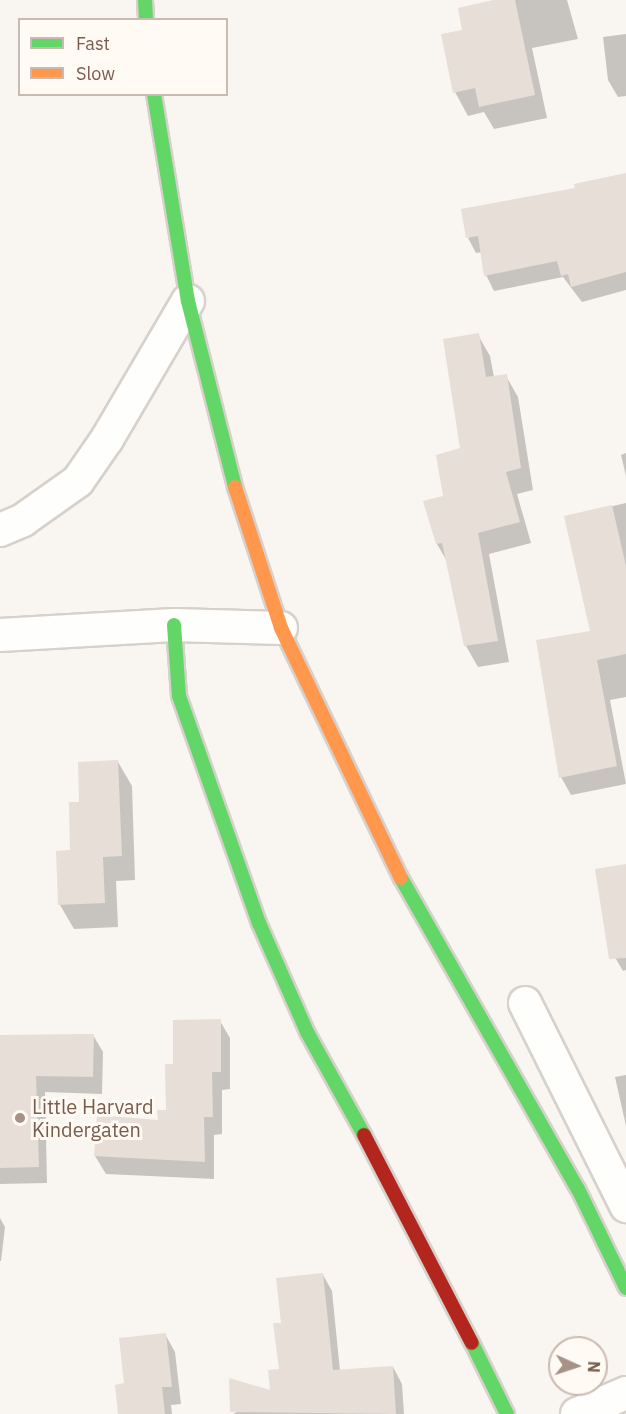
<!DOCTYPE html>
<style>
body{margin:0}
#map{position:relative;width:626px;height:1414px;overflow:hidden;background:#f9f5f0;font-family:"IBM Plex Sans",sans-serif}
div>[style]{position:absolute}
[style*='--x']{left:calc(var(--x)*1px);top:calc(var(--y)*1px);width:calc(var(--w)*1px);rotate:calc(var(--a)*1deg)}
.shadow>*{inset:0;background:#0003}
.building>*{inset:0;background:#e6ded7}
.roads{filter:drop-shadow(2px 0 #d7d1cb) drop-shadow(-2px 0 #d7d1cb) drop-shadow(0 2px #d7d1cb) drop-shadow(0 -2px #d7d1cb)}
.street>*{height:32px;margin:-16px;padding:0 16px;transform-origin:16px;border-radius:16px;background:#fefefd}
.fast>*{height:14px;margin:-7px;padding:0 7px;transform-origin:7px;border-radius:7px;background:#63d668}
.slow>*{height:14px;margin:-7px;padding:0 7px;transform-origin:7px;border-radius:7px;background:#ff974d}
.jam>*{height:14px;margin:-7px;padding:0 7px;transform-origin:7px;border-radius:7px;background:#b3261e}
.dots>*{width:16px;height:16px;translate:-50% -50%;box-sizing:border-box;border:3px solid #fffaf3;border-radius:50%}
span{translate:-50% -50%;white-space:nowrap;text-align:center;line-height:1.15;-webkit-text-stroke:6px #fffaf3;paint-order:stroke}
.poi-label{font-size:20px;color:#7a5c4d}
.left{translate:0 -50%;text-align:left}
.legend{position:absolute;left:18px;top:18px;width:210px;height:78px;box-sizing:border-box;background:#fffaf3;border:2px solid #cabbb1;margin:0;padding:8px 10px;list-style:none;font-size:18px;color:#7a5c4d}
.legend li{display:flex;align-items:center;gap:12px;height:30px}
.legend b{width:30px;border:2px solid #cabbb1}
.north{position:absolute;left:548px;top:1336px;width:60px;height:60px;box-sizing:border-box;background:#fffaf3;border:2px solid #cabbb1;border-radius:50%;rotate:93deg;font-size:16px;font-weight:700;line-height:24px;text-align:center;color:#7a5c4d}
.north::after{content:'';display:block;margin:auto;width:21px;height:27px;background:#a69286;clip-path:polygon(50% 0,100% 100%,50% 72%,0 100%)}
</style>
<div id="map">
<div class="shadow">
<i style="clip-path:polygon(499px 0,567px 0,578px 39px,532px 48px,547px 118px,494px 129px,484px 112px,468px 116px,455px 92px,464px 31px)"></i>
<i style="clip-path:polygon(626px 34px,626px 96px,618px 97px,608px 80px,603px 37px)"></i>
<i style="clip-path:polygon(626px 175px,626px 290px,582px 302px,563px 277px,494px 291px,486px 275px,482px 252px,476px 253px,468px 238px,576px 189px)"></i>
<i style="clip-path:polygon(478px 335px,490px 356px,494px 377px,506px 376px,518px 397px,533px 490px,517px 494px,531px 543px,489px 554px,509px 662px,478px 667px,466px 646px,448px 563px,437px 544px,445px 497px,462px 449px)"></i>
<i style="clip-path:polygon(626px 453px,626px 476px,621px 455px)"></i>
<i style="clip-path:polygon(626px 503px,626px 697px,610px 700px,626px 784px,571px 795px,561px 777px,592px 632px,566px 517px)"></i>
<i style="clip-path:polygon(118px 762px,132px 786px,135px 880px,116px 881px,118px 927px,74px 929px,60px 905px,72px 852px)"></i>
<i style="clip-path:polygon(626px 866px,626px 970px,623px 971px,609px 947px)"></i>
<i style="clip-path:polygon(220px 1021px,230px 1038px,230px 1089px,222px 1090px,222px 1134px,214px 1135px,214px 1179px,106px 1174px,95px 1156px,159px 1122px,167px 1112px,174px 1065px)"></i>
<i style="clip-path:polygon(93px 1035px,103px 1052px,102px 1094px,45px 1092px,47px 1183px,0 1184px,0 1037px)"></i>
<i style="clip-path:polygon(626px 1075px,626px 1126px,615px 1077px)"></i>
<i style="clip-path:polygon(0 1218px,5px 1227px,1px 1261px,0 1261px)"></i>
<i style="clip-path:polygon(323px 1275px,332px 1291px,340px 1371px,393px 1367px,402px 1384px,404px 1414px,233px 1414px,272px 1393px,280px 1370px,283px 1324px)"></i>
<i style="clip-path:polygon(165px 1334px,175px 1352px,181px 1404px,171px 1405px,172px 1414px,120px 1414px,126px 1385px)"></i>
</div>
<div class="building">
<i style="clip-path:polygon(493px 0,515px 0,535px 95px,479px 107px,475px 88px,453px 93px,441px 34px,462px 30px,458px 8px)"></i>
<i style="clip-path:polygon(626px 173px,626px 272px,571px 287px,568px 274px,561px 276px,557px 261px,484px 276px,478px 236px,466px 238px,461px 209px,575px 188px,574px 184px)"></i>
<i style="clip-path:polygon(479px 333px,486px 377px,507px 374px,521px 468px,506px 472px,520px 522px,478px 533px,498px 641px,464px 646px,442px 543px,436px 544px,423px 501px,443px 496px,436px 455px,460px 448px,443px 339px)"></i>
<i style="clip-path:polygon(612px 505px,626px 566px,626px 654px,597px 660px,617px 766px,559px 778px,536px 640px,590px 631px,564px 516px)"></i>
<i style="clip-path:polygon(118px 760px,122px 856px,103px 857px,105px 903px,58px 905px,56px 851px,70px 850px,69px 802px,79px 802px,78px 762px)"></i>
<i style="clip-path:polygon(626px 864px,626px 958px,609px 959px,595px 869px)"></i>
<i style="clip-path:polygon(221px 1019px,221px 1072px,212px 1072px,213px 1117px,204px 1117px,205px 1162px,94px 1156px,97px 1115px,158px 1120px,157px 1110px,166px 1110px,165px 1064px,173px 1064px,173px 1020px)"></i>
<i style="clip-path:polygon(94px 1034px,93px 1077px,36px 1076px,39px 1167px,0 1168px,0 1035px)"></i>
<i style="clip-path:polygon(323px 1273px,333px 1370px,393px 1366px,396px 1414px,230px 1412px,229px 1378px,270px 1390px,268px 1370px,279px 1369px,273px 1323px,281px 1323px,276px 1278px)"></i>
<i style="clip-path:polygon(166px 1333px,172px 1387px,162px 1387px,165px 1414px,118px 1414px,115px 1385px,124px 1383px,119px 1338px)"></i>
</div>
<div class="roads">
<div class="street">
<i style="--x:0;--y:530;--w:25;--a:-23"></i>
<i style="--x:23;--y:520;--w:67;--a:-35.3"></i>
<i style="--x:78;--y:481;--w:51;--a:-55.4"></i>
<i style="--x:107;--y:439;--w:160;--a:-59.6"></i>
<i style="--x:0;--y:635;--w:174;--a:-3.3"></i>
<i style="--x:174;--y:625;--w:107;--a:1.6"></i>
<i style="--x:525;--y:1003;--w:227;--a:63.5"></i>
<i style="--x:577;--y:1414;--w:53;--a:-23.2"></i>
</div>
<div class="fast">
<i style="--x:145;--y:0;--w:20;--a:87"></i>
<i style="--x:154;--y:94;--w:210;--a:80.7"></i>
<i style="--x:188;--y:301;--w:192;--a:75.8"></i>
<i style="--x:174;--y:625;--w:71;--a:86"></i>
<i style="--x:179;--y:696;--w:241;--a:70.6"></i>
<i style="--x:259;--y:923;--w:119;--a:66.2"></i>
<i style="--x:307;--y:1032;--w:118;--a:61"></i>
<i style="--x:401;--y:878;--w:358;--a:60.4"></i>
<i style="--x:578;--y:1189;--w:110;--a:64.1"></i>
<i style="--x:472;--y:1343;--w:79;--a:63.8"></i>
</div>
<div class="slow">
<i style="--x:235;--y:487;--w:148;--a:71.9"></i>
<i style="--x:281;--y:628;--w:277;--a:64.4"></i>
</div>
<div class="jam">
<i style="--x:364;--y:1135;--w:234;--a:62.6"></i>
</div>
</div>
<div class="dots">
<i style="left:20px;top:1118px;background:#a69286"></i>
</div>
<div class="poi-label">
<span class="left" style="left:32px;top:1118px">Little Harvard<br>Kindergaten</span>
</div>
<ul class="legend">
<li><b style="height:8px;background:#63d668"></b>Fast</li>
<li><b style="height:8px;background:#ff974d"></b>Slow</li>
</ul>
<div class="north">N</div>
</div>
